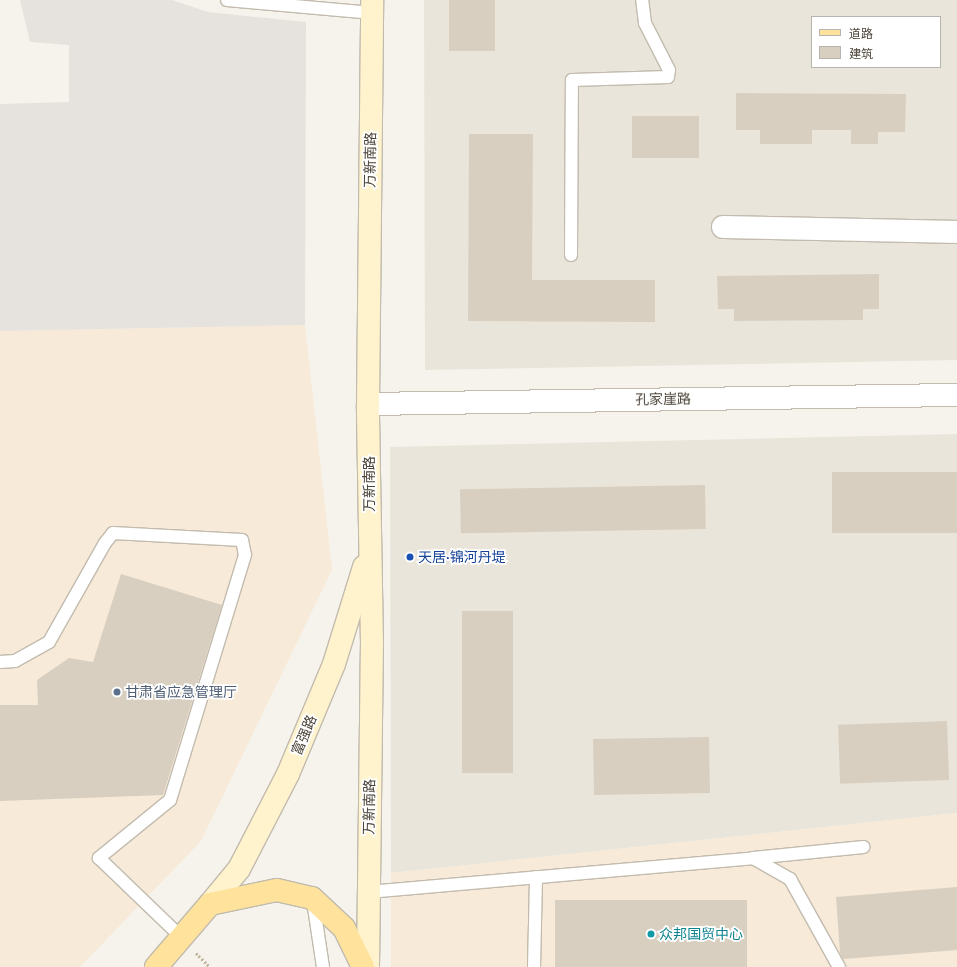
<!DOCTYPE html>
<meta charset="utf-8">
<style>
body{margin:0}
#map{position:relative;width:957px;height:967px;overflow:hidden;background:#f6f3ec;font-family:Lato,"Noto Sans SC",sans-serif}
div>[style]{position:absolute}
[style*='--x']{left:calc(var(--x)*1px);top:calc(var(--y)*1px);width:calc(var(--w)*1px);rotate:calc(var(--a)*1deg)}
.residential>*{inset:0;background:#eae5da}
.commercial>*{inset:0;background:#f7ead8}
.industrial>*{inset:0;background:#e6e2dd}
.building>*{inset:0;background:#d8cfc1;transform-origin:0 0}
.path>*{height:2.5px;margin-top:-1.25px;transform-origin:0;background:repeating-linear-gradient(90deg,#c4b79f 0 2px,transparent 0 4px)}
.roads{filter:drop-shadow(1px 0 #c2bbae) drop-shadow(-1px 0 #c2bbae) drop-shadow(0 1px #c2bbae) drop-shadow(0 -1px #c2bbae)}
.service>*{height:12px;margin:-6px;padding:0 6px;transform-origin:6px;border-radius:6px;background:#fff}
.minor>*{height:22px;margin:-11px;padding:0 11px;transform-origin:11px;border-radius:11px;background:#fff}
.secondary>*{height:22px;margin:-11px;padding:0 11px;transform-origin:11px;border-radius:11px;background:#fff3cd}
.primary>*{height:22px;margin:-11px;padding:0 11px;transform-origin:11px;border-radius:11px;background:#ffe39c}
.dots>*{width:11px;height:11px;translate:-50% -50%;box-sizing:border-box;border:2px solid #fff;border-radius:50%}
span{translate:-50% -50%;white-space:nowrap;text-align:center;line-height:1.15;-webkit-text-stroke:3.5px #fff;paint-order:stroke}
.street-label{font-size:14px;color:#4b4439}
.transit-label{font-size:14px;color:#164399}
.left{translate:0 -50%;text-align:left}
.service-label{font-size:14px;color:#4e5e75}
.culture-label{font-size:14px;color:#0d838f}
.legend{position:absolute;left:811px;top:16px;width:130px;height:52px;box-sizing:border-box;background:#fff;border:1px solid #b7b4b0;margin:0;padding:5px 7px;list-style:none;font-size:12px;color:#4b4439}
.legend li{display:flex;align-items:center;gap:8px;height:20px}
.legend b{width:20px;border:1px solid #b7b4b0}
</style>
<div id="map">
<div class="residential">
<i style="clip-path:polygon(evenodd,424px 0,957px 0,957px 360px,425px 370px,424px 0,812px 17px,940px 17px,940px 67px,812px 67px,812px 17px)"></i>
<i style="clip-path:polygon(957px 434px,957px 813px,391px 873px,390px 447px)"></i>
</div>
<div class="commercial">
<i style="clip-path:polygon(305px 325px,332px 570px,201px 841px,80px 967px,0 967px,0 331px)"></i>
<i style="clip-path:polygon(957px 813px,957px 967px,391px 967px,391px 873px)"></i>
</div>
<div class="industrial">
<i style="clip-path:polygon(20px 0,172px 0,208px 12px,306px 22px,305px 325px,0 331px,0 104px,69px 102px,69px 45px,30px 42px)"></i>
</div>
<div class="building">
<i style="left:449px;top:0;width:46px;height:51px"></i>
<i style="clip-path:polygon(736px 93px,906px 94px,905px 132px,878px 132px,878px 144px,851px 144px,851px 130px,812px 130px,812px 144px,760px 144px,760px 130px,736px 130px)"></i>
<i style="left:632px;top:116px;width:67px;height:42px"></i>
<i style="clip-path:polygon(469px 134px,533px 134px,532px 280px,655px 280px,655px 322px,468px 321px)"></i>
<i style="clip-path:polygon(879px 274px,879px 309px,863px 309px,863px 320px,734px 321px,734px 309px,718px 309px,717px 276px)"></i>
<i style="left:957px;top:472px;width:61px;height:125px;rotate:90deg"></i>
<i style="left:705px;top:485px;width:44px;height:245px;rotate:89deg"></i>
<i style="clip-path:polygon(121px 574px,222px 605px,163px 795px,0 801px,0 705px,38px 705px,37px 680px,69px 658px,93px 662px)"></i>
<i style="left:462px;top:611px;width:51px;height:162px"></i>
<i style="left:947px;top:721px;width:59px;height:109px;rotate:88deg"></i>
<i style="left:709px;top:737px;width:56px;height:116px;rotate:89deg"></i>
<i style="clip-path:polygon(957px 887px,957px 950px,843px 959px,840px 953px,836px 897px)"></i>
<i style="left:555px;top:900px;width:192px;height:67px"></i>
</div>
<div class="path">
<i style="--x:196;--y:953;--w:20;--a:45"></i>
</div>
<div class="roads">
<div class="service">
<i style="--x:227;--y:0;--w:146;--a:5.1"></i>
<i style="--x:571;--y:255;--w:175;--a:-89.7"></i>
<i style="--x:572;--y:80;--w:96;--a:-1.8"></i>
<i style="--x:668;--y:77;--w:7;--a:-82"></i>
<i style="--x:669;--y:70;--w:53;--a:-117.1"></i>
<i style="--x:645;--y:23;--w:23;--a:-97"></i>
<i style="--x:0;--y:662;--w:15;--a:-4"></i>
<i style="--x:15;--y:661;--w:39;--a:-29"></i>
<i style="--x:49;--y:642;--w:114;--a:-60.5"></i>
<i style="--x:105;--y:543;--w:13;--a:-51"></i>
<i style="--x:113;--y:533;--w:129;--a:3.1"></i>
<i style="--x:242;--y:540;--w:15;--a:79"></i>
<i style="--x:245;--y:555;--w:256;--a:107"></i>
<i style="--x:170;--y:800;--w:92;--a:140.8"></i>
<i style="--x:99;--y:858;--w:114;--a:43.9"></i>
<i style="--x:753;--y:858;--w:111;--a:-5.7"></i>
<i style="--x:368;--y:892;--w:386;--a:-5"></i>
<i style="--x:753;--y:858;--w:43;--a:29.6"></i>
<i style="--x:790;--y:879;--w:101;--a:60.9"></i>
<i style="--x:313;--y:901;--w:67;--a:81.4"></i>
<i style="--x:534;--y:967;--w:90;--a:-88.7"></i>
</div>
<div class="minor">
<i style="--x:723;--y:227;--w:234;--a:1.2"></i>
<i style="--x:368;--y:404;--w:589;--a:-0.88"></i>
</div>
<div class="secondary">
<i style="--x:210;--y:904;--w:45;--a:-50.4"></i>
<i style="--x:239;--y:869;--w:107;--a:-62.7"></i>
<i style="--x:288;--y:774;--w:119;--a:-67.3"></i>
<i style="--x:334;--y:664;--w:102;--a:-72.8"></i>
<i style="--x:368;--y:967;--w:323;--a:-89.3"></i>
<i style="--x:372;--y:644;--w:240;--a:-91"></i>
<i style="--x:368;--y:404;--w:404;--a:-89.4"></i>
</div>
<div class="primary">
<i style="--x:156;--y:967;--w:83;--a:-49.4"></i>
<i style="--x:210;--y:904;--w:68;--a:-11.8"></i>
<i style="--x:277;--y:890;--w:36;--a:13"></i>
<i style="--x:312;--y:898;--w:44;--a:43.2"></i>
<i style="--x:344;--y:928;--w:43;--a:64"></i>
</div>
</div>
<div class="dots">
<i style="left:410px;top:557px;background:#1a4fb4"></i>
<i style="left:117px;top:692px;background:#5c6f8a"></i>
<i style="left:651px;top:934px;background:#0f9aa8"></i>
</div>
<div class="street-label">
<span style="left:370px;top:160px;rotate:-89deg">万新南路</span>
<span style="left:663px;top:399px;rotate:-1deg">孔家崖路</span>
<span style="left:369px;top:484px;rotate:-90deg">万新南路</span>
<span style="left:304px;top:735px;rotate:-67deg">富强路</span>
<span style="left:369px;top:807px;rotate:-89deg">万新南路</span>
</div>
<div class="transit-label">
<span class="left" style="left:418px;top:557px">天居·锦河丹堤</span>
</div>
<div class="service-label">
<span class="left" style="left:125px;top:692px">甘肃省应急管理厅</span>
</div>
<div class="culture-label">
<span class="left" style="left:659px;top:934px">众邦国贸中心</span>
</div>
<ul class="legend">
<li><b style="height:5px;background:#ffe39c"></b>道路</li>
<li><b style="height:11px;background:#d8cfc1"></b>建筑</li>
</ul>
</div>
